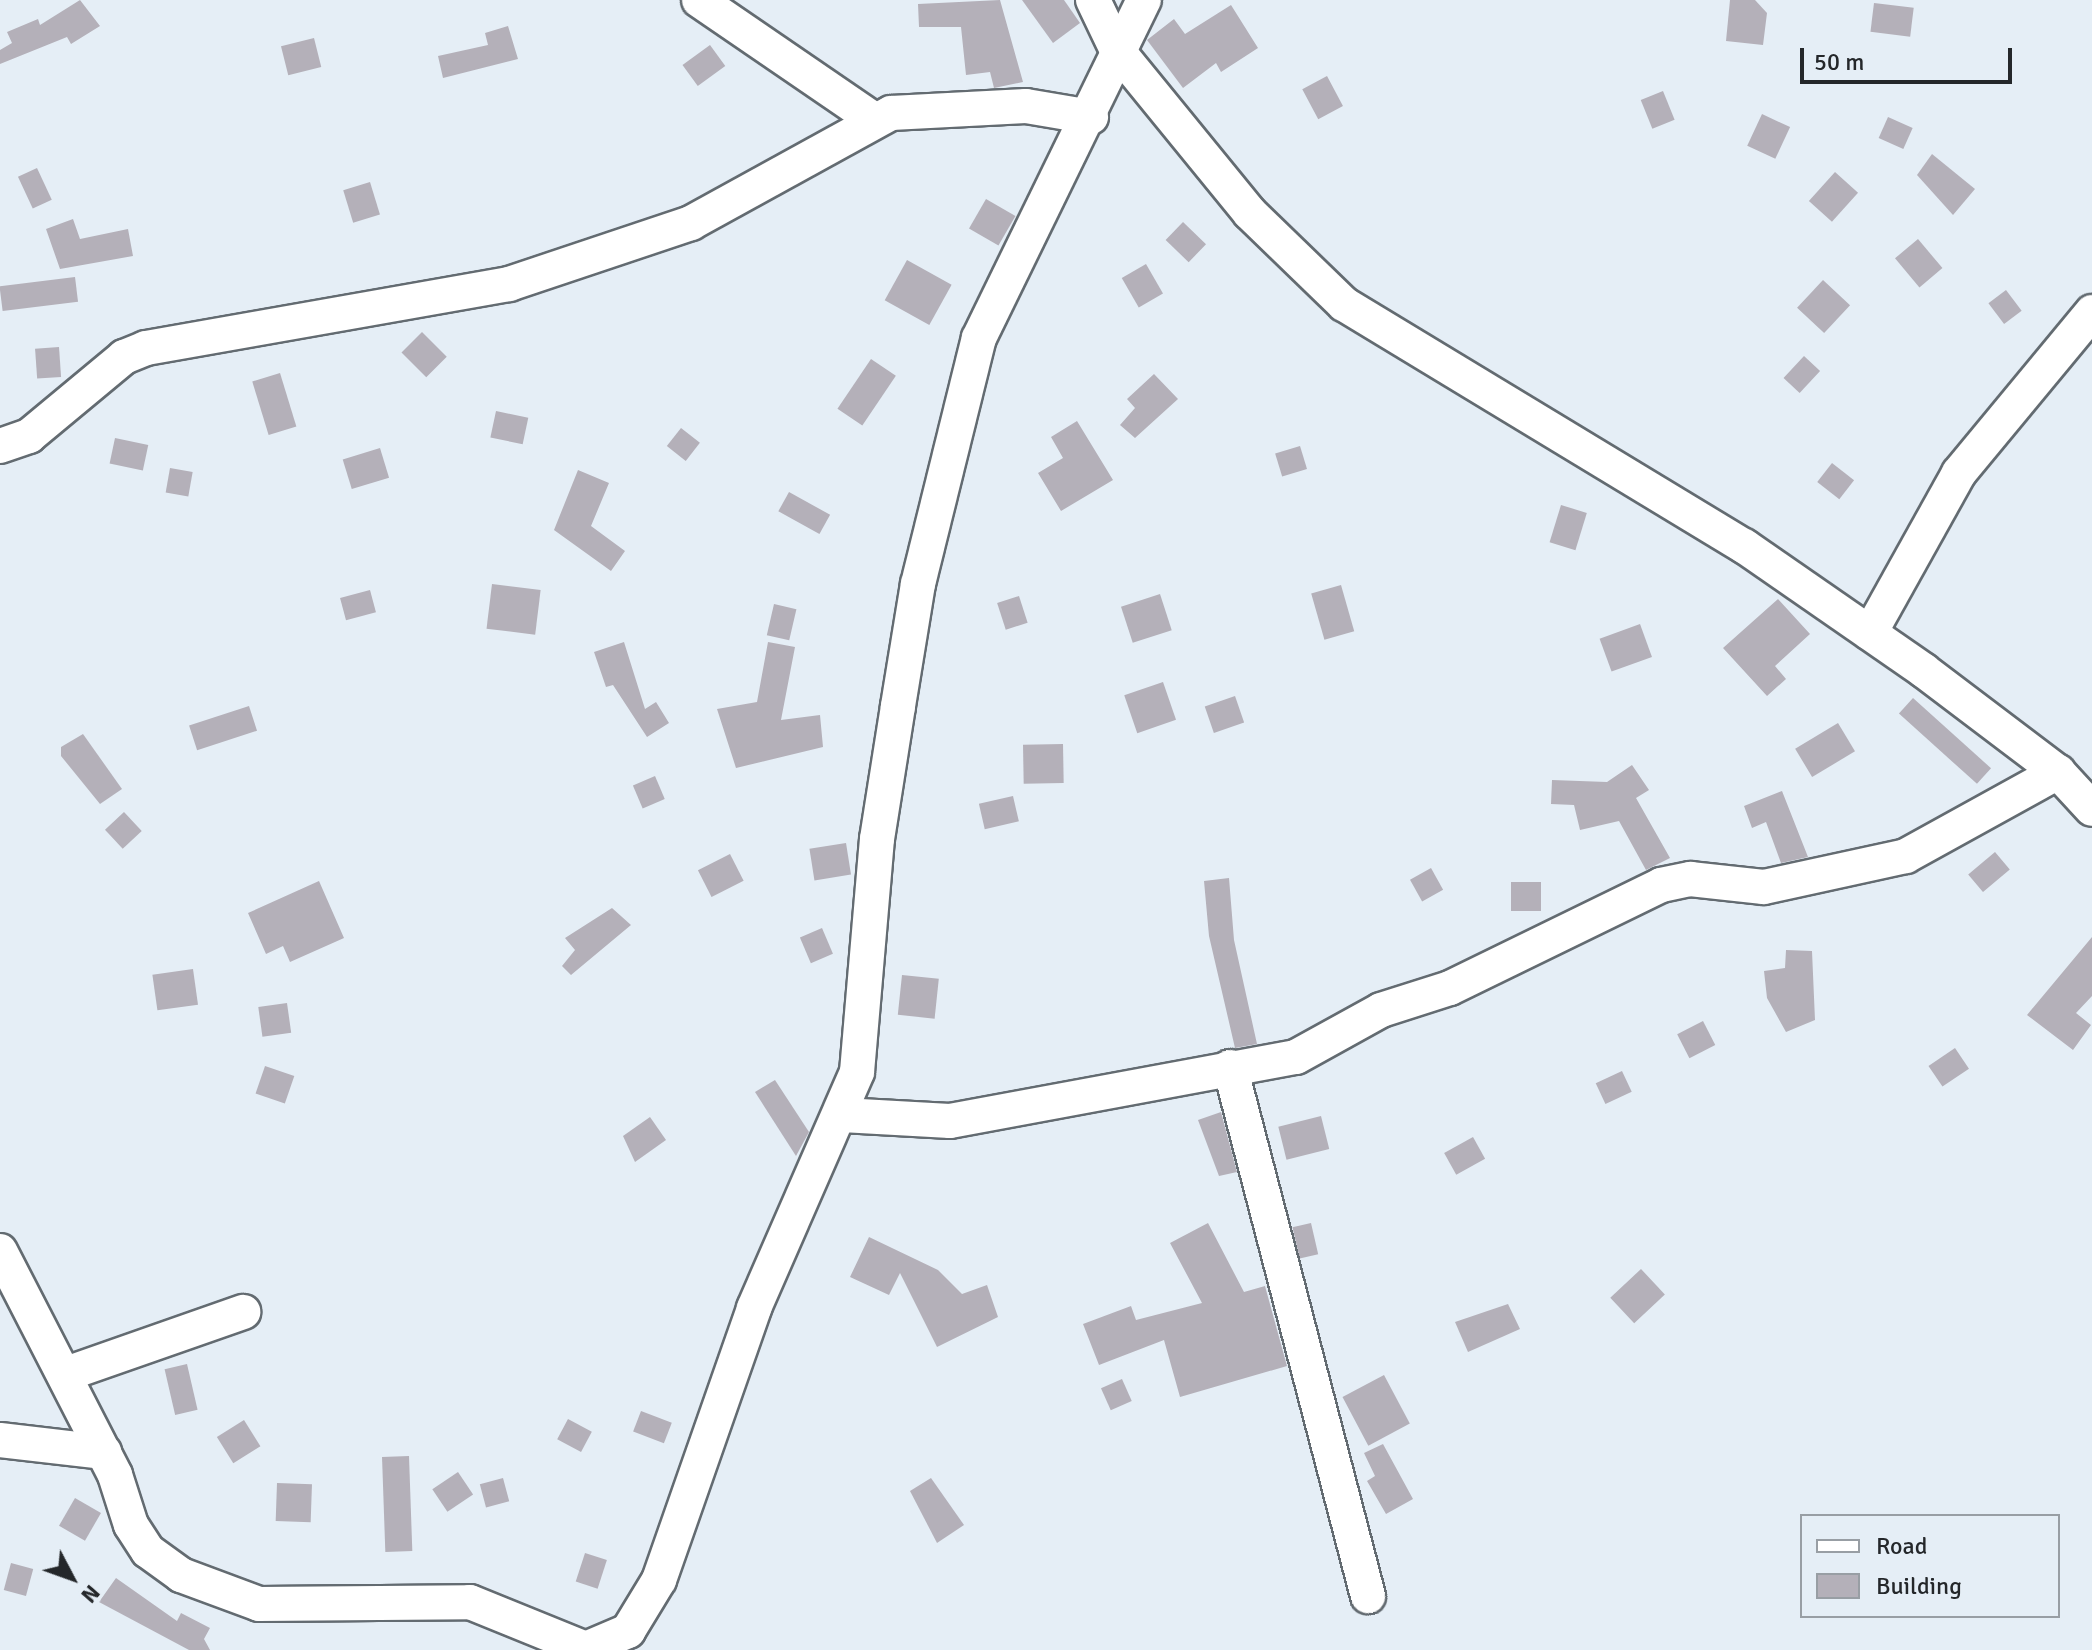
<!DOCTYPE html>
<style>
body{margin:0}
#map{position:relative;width:2092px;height:1650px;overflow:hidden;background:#e5eef6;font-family:Signika,sans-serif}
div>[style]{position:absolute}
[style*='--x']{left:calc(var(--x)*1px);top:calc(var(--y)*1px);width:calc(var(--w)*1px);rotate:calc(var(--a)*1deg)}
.building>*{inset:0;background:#b4b0b9;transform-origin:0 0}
.roads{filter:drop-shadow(2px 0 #636b71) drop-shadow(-2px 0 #636b71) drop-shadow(0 2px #636b71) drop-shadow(0 -2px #636b71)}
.minor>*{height:34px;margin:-17px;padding:0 17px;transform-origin:17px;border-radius:17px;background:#fff}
span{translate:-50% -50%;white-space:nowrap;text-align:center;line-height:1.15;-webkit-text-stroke:6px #e5eef6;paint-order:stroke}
.legend{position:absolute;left:1800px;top:1514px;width:260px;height:104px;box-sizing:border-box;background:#e5eef6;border:2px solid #989ea4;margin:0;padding:10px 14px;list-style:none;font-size:24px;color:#24272a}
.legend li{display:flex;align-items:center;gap:16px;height:40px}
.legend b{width:40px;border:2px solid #989ea4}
.north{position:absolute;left:32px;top:1538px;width:80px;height:80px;-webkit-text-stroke:6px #e5eef6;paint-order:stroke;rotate:131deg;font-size:22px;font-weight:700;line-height:32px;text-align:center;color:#24272a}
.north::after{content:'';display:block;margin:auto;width:28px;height:36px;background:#24272a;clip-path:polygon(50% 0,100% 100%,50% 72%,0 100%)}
.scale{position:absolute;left:1800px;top:48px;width:212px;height:36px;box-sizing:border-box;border:4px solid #24272a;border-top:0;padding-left:10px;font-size:24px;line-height:28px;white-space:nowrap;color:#24272a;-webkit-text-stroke:6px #e5eef6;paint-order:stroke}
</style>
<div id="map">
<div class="building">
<i style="clip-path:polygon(80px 0,100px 26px,71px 44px,67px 37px,0 64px,0 50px,12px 43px,7px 32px,38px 19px,40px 25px)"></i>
<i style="clip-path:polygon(1000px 0,1023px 82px,994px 88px,990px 72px,966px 75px,961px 27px,919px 27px,918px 4px)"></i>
<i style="clip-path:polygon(1022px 0,1064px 0,1080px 23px,1053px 43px)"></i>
<i style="clip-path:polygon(1730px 0,1755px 0,1767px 13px,1763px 45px,1726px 41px)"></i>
<i style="left:1874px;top:3px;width:40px;height:29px;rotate:7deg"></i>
<i style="clip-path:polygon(1231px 5px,1258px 48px,1221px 72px,1216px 63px,1183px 88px,1147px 40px,1174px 19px,1185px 34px)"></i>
<i style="clip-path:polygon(508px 26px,518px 59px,443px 78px,438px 56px,488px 45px,485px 33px)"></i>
<i style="left:314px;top:38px;width:30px;height:34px;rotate:76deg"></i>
<i style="left:710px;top:45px;width:26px;height:34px;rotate:54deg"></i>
<i style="left:1327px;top:76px;width:34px;height:28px;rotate:62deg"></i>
<i style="left:1663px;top:91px;width:31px;height:24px;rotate:68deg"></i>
<i style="left:1762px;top:114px;width:31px;height:35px;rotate:25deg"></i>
<i style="left:1888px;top:117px;width:27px;height:23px;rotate:24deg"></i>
<i style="clip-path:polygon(1932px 154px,1975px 189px,1953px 215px,1917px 175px)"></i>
<i style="left:37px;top:168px;width:35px;height:21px;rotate:65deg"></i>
<i style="left:1835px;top:172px;width:31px;height:39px;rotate:42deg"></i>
<i style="left:370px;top:182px;width:34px;height:28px;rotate:73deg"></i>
<i style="left:986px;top:199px;width:34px;height:34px;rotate:30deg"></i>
<i style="clip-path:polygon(73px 219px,80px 239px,128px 229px,133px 256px,60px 269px,46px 229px)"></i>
<i style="left:1183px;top:222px;width:32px;height:25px;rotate:44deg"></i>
<i style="left:1918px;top:239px;width:38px;height:30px;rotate:50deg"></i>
<i style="left:907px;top:260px;width:51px;height:46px;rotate:29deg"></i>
<i style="left:1146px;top:264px;width:34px;height:28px;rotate:60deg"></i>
<i style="left:75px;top:277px;width:25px;height:76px;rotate:83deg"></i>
<i style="left:1823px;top:280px;width:37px;height:38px;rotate:43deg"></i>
<i style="left:2006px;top:290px;width:26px;height:22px;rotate:53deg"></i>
<i style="left:422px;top:332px;width:35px;height:29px;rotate:45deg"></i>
<i style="left:59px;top:347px;width:30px;height:24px;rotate:86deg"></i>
<i style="left:1804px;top:356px;width:22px;height:30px;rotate:43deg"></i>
<i style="left:871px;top:359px;width:30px;height:60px;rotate:34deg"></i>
<i style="left:280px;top:373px;width:56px;height:29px;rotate:73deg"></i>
<i style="clip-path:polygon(1154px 374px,1178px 399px,1135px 438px,1120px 425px,1135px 408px,1127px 399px)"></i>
<i style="left:496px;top:411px;width:33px;height:27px;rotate:12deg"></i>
<i style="clip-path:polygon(1077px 421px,1113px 480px,1061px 511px,1038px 473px,1063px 458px,1051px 437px)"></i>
<i style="left:681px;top:428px;width:24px;height:23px;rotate:38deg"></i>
<i style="left:115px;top:438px;width:34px;height:26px;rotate:12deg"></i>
<i style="left:1300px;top:446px;width:24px;height:26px;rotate:73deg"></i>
<i style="left:380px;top:448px;width:31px;height:39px;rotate:73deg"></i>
<i style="left:1832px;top:463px;width:28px;height:24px;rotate:38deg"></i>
<i style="left:170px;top:468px;width:23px;height:25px;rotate:10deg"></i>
<i style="clip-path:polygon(578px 470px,609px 483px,591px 526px,625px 551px,611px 571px,554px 530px)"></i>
<i style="left:789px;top:492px;width:47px;height:22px;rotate:29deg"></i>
<i style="left:1561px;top:505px;width:27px;height:39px;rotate:17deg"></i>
<i style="left:492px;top:584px;width:49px;height:45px;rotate:7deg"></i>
<i style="left:1341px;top:585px;width:48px;height:31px;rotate:74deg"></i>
<i style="left:370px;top:590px;width:23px;height:31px;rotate:75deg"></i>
<i style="left:1160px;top:594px;width:38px;height:41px;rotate:72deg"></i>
<i style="left:1019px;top:596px;width:28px;height:23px;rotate:72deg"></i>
<i style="clip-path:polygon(1778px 599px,1810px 634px,1775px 666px,1786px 679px,1767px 696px,1723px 648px)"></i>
<i style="left:774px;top:604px;width:23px;height:32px;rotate:13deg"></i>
<i style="left:1640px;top:624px;width:35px;height:43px;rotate:70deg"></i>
<i style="clip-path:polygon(624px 642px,645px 709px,656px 702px,669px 723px,647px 737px,613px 685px,606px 687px,594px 652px)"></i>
<i style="clip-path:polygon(768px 642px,795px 647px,781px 720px,820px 715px,823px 747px,736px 768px,717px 709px,757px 702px)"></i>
<i style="left:1163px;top:682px;width:40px;height:41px;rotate:71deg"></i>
<i style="left:1235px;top:696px;width:28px;height:32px;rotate:71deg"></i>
<i style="left:1913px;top:698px;width:105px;height:21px;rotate:42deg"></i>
<i style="left:249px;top:706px;width:26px;height:63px;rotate:72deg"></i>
<i style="left:1838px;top:723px;width:33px;height:50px;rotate:59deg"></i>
<i style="clip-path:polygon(83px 734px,122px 789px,100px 804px,61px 756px,61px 747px)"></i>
<i style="left:1063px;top:744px;width:39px;height:40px;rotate:89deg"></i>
<i style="clip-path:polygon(1632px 765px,1649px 790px,1636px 798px,1670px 858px,1646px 870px,1619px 821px,1580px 830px,1574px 805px,1551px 804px,1552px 780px,1607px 782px)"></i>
<i style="left:655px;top:776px;width:25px;height:24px;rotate:67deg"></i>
<i style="clip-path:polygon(1782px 791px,1808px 857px,1781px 863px,1766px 822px,1752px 828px,1744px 806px)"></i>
<i style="left:1013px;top:796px;width:26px;height:35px;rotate:77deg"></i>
<i style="left:124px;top:812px;width:26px;height:26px;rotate:47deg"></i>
<i style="left:846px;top:843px;width:32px;height:37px;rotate:81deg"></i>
<i style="left:1995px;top:852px;width:23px;height:35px;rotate:50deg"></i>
<i style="left:730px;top:854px;width:30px;height:36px;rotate:63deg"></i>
<i style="left:1431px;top:868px;width:25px;height:24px;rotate:61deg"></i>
<i style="clip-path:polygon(1229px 878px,1234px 940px,1257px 1044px,1235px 1048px,1209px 936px,1204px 881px)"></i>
<i style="clip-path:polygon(319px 881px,344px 938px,290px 962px,283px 946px,266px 954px,248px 913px)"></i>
<i style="left:1511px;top:882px;width:30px;height:29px"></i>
<i style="clip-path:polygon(612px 908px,631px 925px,571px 975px,562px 966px,575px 950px,565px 938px)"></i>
<i style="left:822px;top:928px;width:28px;height:24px;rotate:67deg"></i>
<i style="clip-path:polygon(2092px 937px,2092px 996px,2076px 1013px,2091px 1025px,2073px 1050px,2027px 1015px)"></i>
<i style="clip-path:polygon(1786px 950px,1812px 951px,1815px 1020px,1786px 1032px,1767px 998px,1764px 971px,1785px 968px)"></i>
<i style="left:193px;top:969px;width:36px;height:41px;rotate:82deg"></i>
<i style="left:902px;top:975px;width:37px;height:40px;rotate:6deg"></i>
<i style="left:287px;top:1003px;width:30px;height:29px;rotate:82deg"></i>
<i style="left:1703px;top:1021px;width:27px;height:29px;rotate:63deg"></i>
<i style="left:1955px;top:1048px;width:25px;height:32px;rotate:56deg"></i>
<i style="left:265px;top:1066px;width:31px;height:29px;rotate:19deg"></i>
<i style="left:1622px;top:1071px;width:23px;height:29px;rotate:65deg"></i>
<i style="clip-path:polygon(775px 1080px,809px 1132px,796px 1156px,755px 1092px)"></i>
<i style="clip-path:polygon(1221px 1112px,1237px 1172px,1219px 1176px,1198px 1120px)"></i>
<i style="left:1321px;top:1116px;width:34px;height:44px;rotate:76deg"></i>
<i style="clip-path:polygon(650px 1117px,666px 1140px,635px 1162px,623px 1136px)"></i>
<i style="left:1473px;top:1137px;width:25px;height:33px;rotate:61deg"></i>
<i style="clip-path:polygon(1208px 1223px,1244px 1292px,1265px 1286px,1287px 1366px,1180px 1397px,1164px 1340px,1099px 1365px,1083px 1324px,1131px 1306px,1136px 1320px,1202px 1303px,1170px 1243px)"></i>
<i style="left:1311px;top:1223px;width:32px;height:19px;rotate:77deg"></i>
<i style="clip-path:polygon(869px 1237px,938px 1270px,962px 1294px,987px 1285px,998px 1317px,937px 1347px,900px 1273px,889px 1295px,850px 1277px)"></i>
<i style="left:1641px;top:1269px;width:35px;height:42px;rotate:47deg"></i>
<i style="clip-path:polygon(1508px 1304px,1520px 1329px,1468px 1352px,1455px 1322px)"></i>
<i style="left:187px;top:1364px;width:47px;height:23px;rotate:77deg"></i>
<i style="left:1384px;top:1375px;width:55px;height:47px;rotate:62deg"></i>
<i style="left:1122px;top:1379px;width:24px;height:23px;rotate:66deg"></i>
<i style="left:641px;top:1411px;width:33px;height:22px;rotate:21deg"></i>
<i style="left:568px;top:1419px;width:27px;height:23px;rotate:28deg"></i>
<i style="left:244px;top:1420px;width:31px;height:32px;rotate:58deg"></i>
<i style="clip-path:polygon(1383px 1444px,1413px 1499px,1386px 1514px,1367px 1481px,1375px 1476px,1364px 1453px)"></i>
<i style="left:409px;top:1456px;width:95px;height:27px;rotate:88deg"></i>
<i style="left:458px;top:1472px;width:27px;height:31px;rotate:56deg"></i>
<i style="left:503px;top:1478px;width:24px;height:24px;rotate:75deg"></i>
<i style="clip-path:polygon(931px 1478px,964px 1525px,937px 1543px,910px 1491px)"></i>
<i style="left:277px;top:1483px;width:35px;height:38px;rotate:2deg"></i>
<i style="left:75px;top:1498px;width:30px;height:32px;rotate:30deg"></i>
<i style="left:585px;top:1553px;width:23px;height:30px;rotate:18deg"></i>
<i style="left:11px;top:1563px;width:23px;height:28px;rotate:15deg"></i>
<i style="clip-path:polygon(116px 1578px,177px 1621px,181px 1613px,210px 1628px,204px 1639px,210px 1650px,189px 1650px,99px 1602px)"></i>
</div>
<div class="roads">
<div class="minor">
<i style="--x:699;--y:0;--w:211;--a:34.4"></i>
<i style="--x:1093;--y:0;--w:55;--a:64.4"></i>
<i style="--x:1117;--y:50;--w:210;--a:50.8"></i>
<i style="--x:1250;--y:213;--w:131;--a:44.1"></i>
<i style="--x:1344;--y:304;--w:468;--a:31.2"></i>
<i style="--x:1744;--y:546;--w:218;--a:34.7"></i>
<i style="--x:1923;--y:670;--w:169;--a:37.1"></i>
<i style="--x:2058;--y:772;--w:50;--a:47.4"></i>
<i style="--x:0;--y:446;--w:31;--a:-19"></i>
<i style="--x:29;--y:436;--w:124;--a:-39.7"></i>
<i style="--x:124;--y:357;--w:24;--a:-22"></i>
<i style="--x:146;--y:348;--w:369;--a:-10"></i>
<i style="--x:509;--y:284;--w:192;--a:-18.5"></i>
<i style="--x:691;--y:223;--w:228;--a:-28.8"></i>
<i style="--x:891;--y:113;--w:135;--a:-3"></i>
<i style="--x:1026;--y:106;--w:66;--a:9.6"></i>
<i style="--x:1870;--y:633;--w:183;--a:-60.9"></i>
<i style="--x:1959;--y:473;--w:209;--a:-50.4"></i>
<i style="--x:1230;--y:1067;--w:547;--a:75.38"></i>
<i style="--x:842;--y:1115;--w:108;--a:3.2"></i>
<i style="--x:950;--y:1121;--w:352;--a:-10.5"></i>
<i style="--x:1296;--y:1057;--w:97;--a:-28.9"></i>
<i style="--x:1381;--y:1010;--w:72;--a:-17.7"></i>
<i style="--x:1450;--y:988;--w:235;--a:-26"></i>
<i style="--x:1661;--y:885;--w:30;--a:-12"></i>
<i style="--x:1690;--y:879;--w:74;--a:6.2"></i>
<i style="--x:1764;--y:887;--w:145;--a:-12.3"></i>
<i style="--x:1906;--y:856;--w:174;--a:-28.9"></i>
<i style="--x:0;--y:1251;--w:252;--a:62.8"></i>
<i style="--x:115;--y:1475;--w:52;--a:72.3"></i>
<i style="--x:131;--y:1525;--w:31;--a:57"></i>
<i style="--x:148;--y:1551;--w:41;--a:36"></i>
<i style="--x:181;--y:1575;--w:83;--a:20.4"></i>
<i style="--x:259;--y:1604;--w:211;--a:-0.5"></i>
<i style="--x:470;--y:1602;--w:125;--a:22.1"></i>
<i style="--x:586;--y:1649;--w:46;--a:-23.2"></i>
<i style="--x:628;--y:1631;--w:60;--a:-58.7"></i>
<i style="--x:659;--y:1580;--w:288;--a:-70.7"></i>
<i style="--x:754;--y:1308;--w:257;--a:-66.4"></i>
<i style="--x:857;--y:1072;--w:234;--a:-85.1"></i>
<i style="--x:877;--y:839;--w:135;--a:-81"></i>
<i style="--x:898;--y:706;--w:124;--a:-80.7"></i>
<i style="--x:918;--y:584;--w:253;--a:-76.1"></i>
<i style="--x:979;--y:338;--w:376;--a:-64"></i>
<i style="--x:66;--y:1374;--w:188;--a:-19.3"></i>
<i style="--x:0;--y:1440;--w:105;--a:6.6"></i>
</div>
</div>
<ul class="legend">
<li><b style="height:10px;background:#fff"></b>Road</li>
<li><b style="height:22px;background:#b4b0b9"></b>Building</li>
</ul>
<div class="north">N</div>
<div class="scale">50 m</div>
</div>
